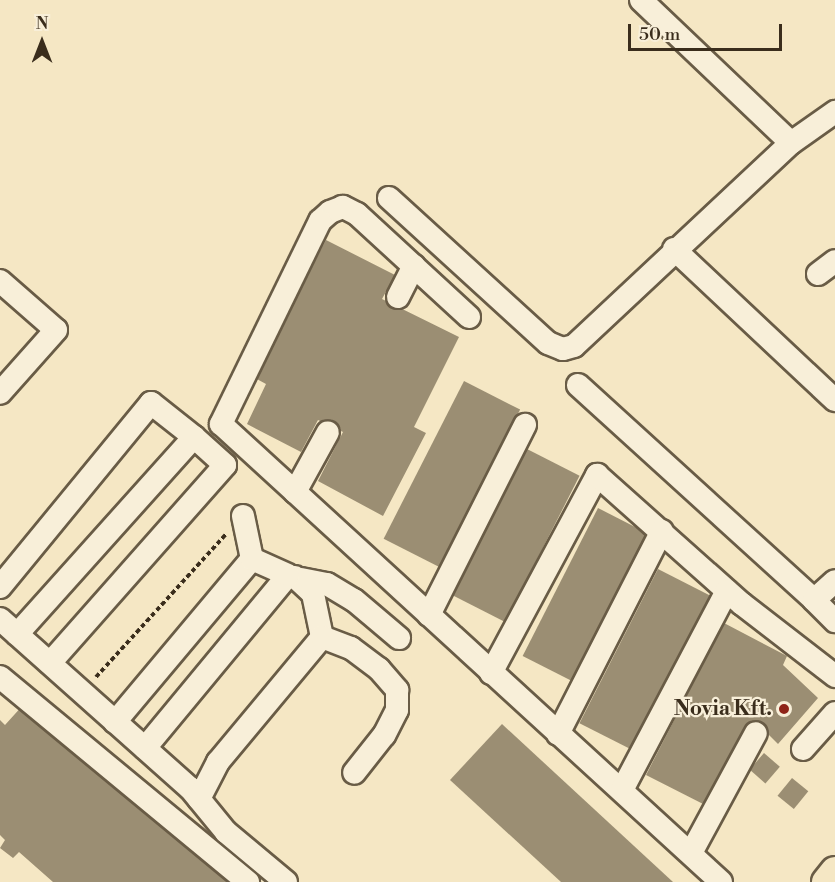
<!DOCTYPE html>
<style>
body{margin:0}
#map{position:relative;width:835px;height:882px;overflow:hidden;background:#f5e7c4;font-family:"Libre Bodoni",serif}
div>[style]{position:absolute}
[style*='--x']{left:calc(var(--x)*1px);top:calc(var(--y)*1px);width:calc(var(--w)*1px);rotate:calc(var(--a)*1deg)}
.building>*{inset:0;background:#9b8e73;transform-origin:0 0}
.path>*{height:4px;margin-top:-2px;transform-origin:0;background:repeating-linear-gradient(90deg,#3a2d1c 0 4.5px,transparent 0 7.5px)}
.roads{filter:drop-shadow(2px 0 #695c46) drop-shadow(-2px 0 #695c46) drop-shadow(0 2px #695c46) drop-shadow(0 -2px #695c46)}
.minor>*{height:22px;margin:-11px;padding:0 11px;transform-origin:11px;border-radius:11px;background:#f8efd9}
.major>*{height:28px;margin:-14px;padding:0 14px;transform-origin:14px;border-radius:14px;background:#f5e7c4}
.dots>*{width:16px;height:16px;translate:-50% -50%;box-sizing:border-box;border:3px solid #f8efd9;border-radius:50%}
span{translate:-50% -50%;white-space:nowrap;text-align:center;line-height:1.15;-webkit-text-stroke:4.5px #f8efd9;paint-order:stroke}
.poi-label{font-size:21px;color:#3a2d1c;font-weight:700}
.right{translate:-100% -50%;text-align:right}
.north{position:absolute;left:12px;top:12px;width:60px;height:60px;-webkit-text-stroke:4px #f8efd9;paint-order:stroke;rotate:0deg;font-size:16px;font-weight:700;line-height:24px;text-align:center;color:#3a2d1c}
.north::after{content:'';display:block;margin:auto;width:21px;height:27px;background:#3a2d1c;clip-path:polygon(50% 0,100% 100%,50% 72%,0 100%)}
.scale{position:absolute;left:628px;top:24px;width:154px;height:27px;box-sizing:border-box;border:3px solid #3a2d1c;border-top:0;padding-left:8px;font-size:18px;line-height:21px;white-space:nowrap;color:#3a2d1c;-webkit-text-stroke:4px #f8efd9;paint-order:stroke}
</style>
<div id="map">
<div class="building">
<i style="clip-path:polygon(326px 240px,395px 275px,382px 299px,459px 337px,414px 427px,426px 433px,383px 516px,318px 481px,343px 432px,318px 420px,301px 452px,247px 424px,266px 384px,255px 378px)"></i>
<i style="left:464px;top:381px;width:63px;height:177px;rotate:27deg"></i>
<i style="left:527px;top:449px;width:59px;height:164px;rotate:27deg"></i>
<i style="left:598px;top:508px;width:57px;height:166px;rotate:27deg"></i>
<i style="left:658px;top:569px;width:66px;height:173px;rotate:27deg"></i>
<i style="clip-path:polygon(724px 623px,787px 656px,783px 665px,818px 698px,778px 744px,754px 720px,709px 807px,646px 775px)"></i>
<i style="clip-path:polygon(24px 704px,228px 882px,53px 882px,19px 852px,13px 858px,0 848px,5px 840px,0 835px,0 720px,5px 725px)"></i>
<i style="clip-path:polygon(502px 724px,673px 882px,561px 882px,450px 780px)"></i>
<i style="left:764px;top:753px;width:21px;height:22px;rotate:41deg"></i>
<i style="left:792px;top:778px;width:21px;height:23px;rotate:39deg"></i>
</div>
<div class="path">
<i style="--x:96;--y:677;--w:193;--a:-47.7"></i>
</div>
<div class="roads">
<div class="minor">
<i style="--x:641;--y:0;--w:207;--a:43.6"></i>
<i style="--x:791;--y:143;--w:54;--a:-35.2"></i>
<i style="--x:389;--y:198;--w:215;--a:42.4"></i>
<i style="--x:548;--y:343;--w:16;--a:22"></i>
<i style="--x:563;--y:349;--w:11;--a:-15"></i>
<i style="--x:574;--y:346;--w:297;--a:-43.1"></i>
<i style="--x:674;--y:249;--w:221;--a:43.2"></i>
<i style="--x:818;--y:274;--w:21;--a:-37"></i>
<i style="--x:0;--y:281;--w:74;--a:41.2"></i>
<i style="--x:56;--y:330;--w:84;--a:131.6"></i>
<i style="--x:398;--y:297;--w:35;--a:-63"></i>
<i style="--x:469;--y:317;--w:152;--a:-137.4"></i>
<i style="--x:357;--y:214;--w:16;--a:-153"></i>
<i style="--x:343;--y:207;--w:14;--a:159"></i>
<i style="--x:330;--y:212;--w:13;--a:138"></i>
<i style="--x:320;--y:221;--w:226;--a:116"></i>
<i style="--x:221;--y:424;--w:678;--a:42.49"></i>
<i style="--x:578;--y:385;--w:319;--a:42.3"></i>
<i style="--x:814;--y:600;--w:28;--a:-42"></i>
<i style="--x:295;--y:492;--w:68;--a:-61.2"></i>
<i style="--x:295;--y:577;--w:25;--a:43"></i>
<i style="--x:313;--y:594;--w:44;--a:78.2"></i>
<i style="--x:301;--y:579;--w:26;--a:11"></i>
<i style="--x:327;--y:584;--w:31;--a:31"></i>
<i style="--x:354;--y:600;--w:59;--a:40.2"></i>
<i style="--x:0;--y:587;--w:238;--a:-50.6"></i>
<i style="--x:151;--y:403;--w:55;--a:38.3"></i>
<i style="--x:194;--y:437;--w:265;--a:131.9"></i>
<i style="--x:814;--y:600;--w:30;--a:45"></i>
<i style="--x:429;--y:615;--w:213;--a:-63.2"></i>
<i style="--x:0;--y:619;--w:254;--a:41.7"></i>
<i style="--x:190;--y:788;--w:57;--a:50.7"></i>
<i style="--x:226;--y:832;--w:78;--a:39.8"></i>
<i style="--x:50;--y:663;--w:264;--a:-48.5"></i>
<i style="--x:225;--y:465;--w:42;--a:-137.9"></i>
<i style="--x:491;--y:673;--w:225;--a:-61.8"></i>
<i style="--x:597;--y:475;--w:194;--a:41.7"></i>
<i style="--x:742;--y:604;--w:118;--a:37.7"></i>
<i style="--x:0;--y:677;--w:322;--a:39.6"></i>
<i style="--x:115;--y:722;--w:213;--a:-50"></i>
<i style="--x:252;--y:559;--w:44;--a:-101.8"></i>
<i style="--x:558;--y:734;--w:228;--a:-62.9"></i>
<i style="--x:145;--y:748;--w:224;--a:-50.4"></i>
<i style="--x:288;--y:575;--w:39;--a:-156"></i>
<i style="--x:803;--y:749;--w:48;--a:-48.4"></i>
<i style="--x:622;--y:790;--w:225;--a:-62.2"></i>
<i style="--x:199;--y:799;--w:42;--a:-62.8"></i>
<i style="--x:218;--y:762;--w:163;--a:-50.2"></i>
<i style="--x:322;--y:637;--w:31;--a:21"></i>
<i style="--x:351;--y:648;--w:35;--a:37"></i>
<i style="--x:379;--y:669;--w:28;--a:49"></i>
<i style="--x:397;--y:690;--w:20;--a:90"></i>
<i style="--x:397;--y:710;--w:28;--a:117"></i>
<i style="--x:384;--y:735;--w:48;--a:128.3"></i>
<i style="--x:691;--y:853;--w:136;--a:-61.6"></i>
</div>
<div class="major">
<i style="--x:826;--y:882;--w:14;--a:-51"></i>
</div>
</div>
<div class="dots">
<i style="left:784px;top:709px;background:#8f2418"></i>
</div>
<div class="poi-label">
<span class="right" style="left:772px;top:709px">Novia Kft.</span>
</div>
<div class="north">N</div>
<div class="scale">50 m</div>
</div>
